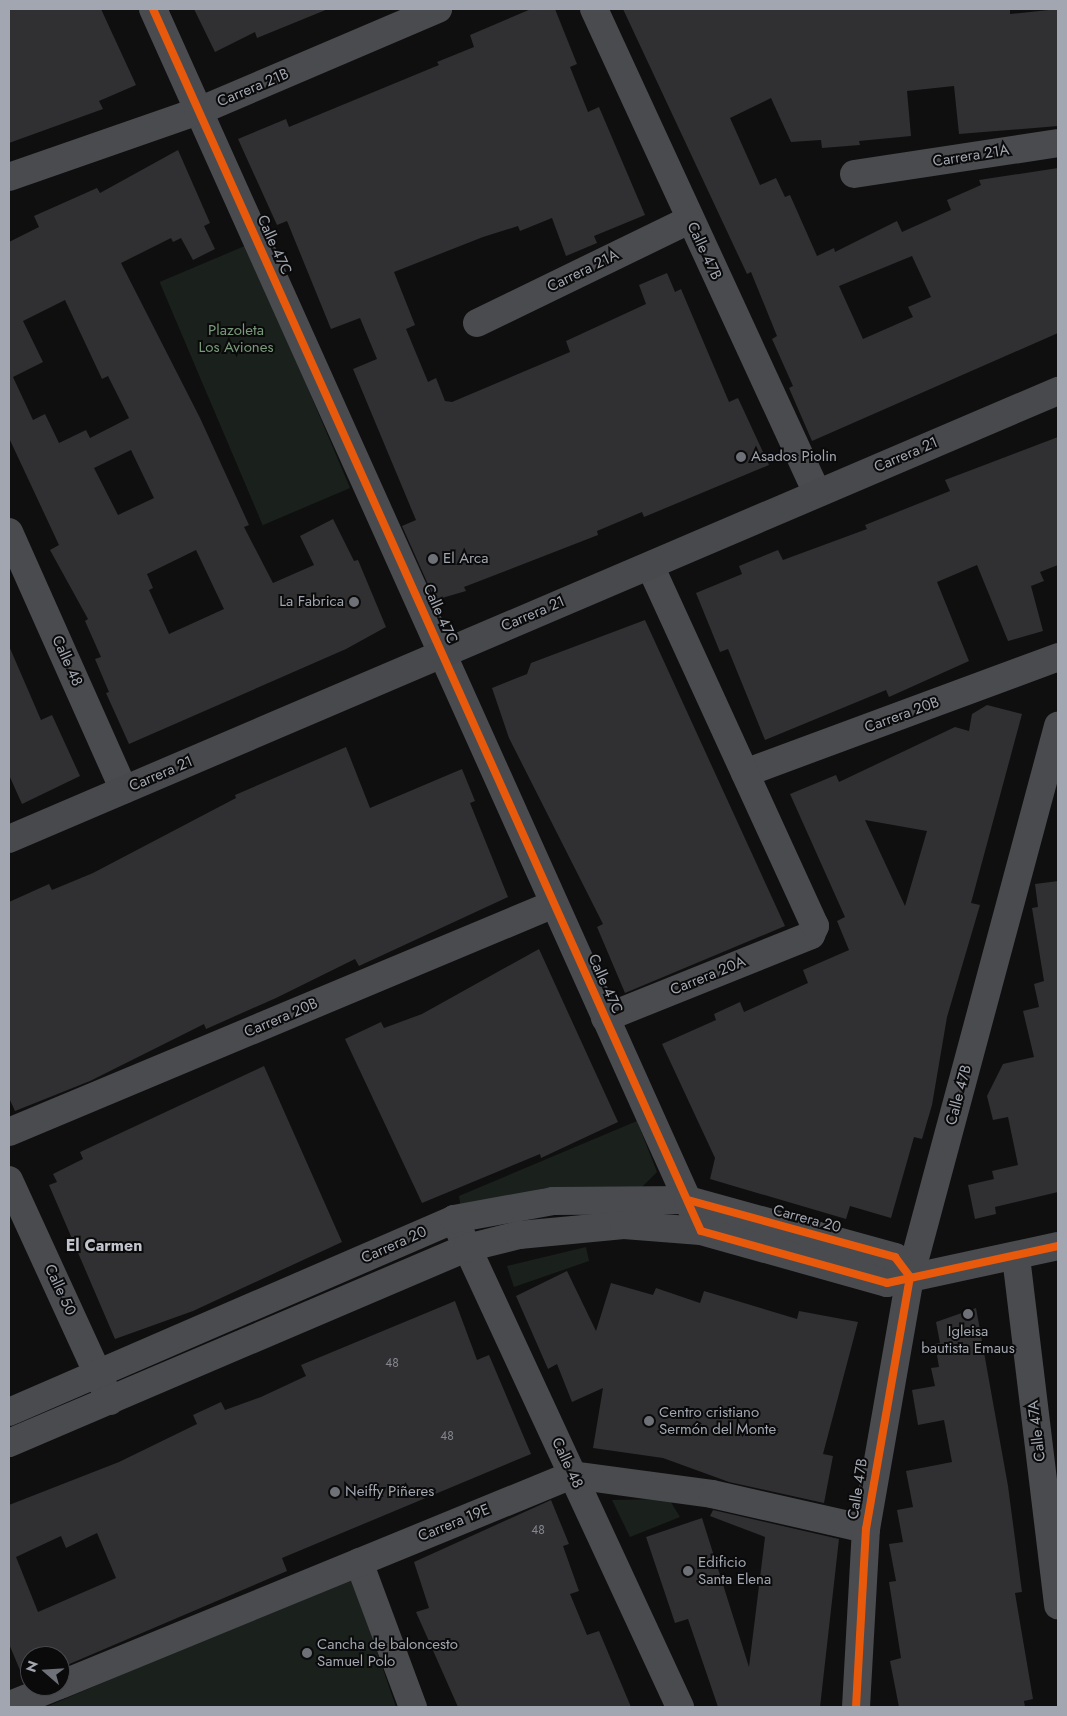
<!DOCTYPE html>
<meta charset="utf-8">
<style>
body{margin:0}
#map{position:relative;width:1067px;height:1716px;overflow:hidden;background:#0f0f10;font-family:Jost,sans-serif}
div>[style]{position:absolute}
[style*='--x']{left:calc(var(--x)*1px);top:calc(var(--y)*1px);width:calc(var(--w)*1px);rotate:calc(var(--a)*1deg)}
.green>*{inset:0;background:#1a201b;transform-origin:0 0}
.building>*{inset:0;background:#303032}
.minor>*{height:28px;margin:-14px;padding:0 14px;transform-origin:14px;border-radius:14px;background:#4a4b4e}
.tertiary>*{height:28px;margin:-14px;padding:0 14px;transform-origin:14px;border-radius:14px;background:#4a4b4e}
.secondary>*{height:28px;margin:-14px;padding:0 14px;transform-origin:14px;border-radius:14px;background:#48494c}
.cycleway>*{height:8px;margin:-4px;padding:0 4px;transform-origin:4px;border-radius:4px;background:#e8590c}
.dots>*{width:14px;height:14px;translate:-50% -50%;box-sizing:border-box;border:2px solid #0a0a0b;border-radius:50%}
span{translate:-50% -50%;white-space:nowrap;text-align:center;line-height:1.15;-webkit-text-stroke:4px #0a0a0b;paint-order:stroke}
.number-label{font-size:12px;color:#858890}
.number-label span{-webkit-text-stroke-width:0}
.street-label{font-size:15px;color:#a1a6b0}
.park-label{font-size:15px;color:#799b7b}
.poi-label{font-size:15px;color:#a1a6b0}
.left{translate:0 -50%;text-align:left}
.right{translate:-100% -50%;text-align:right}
.neighbourhood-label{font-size:16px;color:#c2c5cd;font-weight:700}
.frame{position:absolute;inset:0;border:10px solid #a1a6b0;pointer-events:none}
.north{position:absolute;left:20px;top:1646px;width:50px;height:50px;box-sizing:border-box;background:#0a0a0b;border:1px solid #46484d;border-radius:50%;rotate:289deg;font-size:14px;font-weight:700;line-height:20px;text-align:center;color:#a1a6b0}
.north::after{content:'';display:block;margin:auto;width:18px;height:22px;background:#6e7178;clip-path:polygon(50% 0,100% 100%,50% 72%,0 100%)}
</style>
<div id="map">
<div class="green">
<i style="left:247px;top:245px;width:264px;height:95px;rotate:67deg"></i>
<i style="clip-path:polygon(637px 1121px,657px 1172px,640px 1189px,545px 1188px,461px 1209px,459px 1196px)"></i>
<i style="clip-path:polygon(586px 1247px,589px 1261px,514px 1287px,507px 1266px)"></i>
<i style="clip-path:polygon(669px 1499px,680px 1517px,630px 1537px,612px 1500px)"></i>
<i style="clip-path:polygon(351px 1576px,396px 1707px,46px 1707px)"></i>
</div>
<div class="building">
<i style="clip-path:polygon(9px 9px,101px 9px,136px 85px,99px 101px,103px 109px,9px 143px)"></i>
<i style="clip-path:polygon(194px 9px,328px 9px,257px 38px,255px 32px,215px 52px)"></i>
<i style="clip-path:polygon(531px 9px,555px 9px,577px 64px,570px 67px,588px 112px,599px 107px,645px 215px,594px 236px,597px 243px,566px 256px,552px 218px,520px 231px,518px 226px,483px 237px,394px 272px,415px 325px,406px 329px,428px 382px,436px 378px,445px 401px,452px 402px,570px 352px,566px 341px,646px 304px,639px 285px,667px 273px,675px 292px,681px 289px,729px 402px,738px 398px,769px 465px,644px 517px,642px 512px,597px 531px,598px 535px,464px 587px,466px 591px,435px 600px,402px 526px,416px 520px,353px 369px,377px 359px,360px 318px,331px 329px,287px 221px,277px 225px,238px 139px,286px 119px,289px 127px,439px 65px,437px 62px,474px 47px,470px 35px)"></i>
<i style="clip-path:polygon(evenodd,623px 9px,1010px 9px,1010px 14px,1058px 9px,1058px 126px,959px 134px,954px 86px,907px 91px,911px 136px,859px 141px,860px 145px,822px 148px,821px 140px,791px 142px,771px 98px,730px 118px,760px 185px,776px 178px,785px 197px,790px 195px,817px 256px,834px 248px,835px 252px,897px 221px,902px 232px,951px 210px,947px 200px,981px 185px,979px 180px,1058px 168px,1058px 333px,812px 441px,789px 388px,793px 386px,772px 339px,777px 336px,751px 272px,747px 274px,623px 9px,912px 256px,931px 297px,908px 307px,913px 317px,863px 339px,839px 286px,912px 256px)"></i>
<i style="clip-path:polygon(evenodd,178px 150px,210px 223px,204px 226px,215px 249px,193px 260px,181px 238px,173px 242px,171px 238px,121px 263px,200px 418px,249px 525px,244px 527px,273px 583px,314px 565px,300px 536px,333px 519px,354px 561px,358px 560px,386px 627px,346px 649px,129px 744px,106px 693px,109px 692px,95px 659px,101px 657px,85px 621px,88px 619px,50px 550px,59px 545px,9px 438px,9px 242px,39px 227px,34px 216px,97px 188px,100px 193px,178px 150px,65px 300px,102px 379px,108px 376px,129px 418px,90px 438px,86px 430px,59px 443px,45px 414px,33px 420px,13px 377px,43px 362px,23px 321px,65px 300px,178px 150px,131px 450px,154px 498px,118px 515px,94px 468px,131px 450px,178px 150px,196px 550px,224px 609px,169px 634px,149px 590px,153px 588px,147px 574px,196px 550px)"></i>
<i style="clip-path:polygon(1058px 437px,1058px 565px,1040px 572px,1044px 581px,1031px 586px,1043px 631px,1008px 641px,977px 565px,937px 582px,969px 661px,889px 697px,886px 690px,765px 740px,728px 649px,720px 652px,696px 593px,742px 574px,739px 566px,778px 550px,783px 560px,867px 529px,865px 525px,950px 491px,945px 480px)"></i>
<i style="clip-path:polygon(645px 620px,785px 926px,625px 993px,597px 927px,603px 924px,509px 738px,492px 688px,527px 674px,531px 663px)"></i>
<i style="clip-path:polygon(9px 646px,41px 720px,52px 715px,80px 776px,22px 804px,9px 775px)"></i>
<i style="clip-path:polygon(evenodd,987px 705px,1022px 714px,971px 903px,980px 905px,947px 1017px,932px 1105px,922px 1139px,914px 1137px,891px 1218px,850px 1206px,846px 1219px,710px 1179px,715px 1158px,662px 1044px,716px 1020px,714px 1014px,740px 1002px,744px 1012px,808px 983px,803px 970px,849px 950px,837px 921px,845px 917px,790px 794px,836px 775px,839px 782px,955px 727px,969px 731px,972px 714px,987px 705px,865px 820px,927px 831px,905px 906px,865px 820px)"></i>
<i style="clip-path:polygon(346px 747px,370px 808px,462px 769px,475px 801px,470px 803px,508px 897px,359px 966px,355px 959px,276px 998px,206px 1029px,204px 1024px,90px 1081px,15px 1111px,9px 1098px,9px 902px,49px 884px,52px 890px,93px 873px,236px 798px,235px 795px)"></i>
<i style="clip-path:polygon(1058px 881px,1058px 1192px,995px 1207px,996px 1214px,975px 1219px,968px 1185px,994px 1179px,992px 1171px,1018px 1165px,1008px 1117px,993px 1120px,987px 1096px,1003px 1064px,1034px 1057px,1023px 1011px,1039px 1007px,1034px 984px,1044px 981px,1032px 908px,1038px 907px,1035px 884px)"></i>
<i style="clip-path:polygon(539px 949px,618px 1122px,541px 1158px,540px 1154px,422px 1203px,345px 1039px,381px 1022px,384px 1028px,422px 1014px)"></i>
<i style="clip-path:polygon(264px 1066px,342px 1242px,193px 1311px,115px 1339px,49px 1185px,57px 1182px,53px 1174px,83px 1159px,80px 1152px)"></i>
<i style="clip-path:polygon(567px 1271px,596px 1331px,611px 1283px,653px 1295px,656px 1288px,700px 1303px,704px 1291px,797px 1319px,799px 1311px,858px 1322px,823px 1454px,833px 1456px,824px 1503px,729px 1482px,663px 1458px,593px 1448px,603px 1388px,572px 1402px,557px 1364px,548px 1369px,516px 1296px)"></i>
<i style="clip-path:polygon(evenodd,455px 1301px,477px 1360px,489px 1355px,531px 1454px,282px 1558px,287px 1571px,60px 1668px,60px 1656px,30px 1656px,30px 1680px,25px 1682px,9px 1644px,9px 1505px,119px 1462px,197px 1424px,193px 1415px,221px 1402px,225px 1410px,261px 1397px,306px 1376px,301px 1365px,455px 1301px,97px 1533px,116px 1578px,38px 1612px,16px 1557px,61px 1536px,66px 1548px,97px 1533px)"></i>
<i style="clip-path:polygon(976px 1308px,1008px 1486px,1022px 1592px,1015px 1593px,1033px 1699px,1024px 1701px,1025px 1707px,899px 1707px,890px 1661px,901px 1658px,889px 1582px,896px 1581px,889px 1544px,903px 1542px,897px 1510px,913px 1507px,906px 1471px,952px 1462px,944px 1420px,918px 1425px,912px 1390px,935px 1386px,931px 1368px,939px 1367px,935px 1344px,940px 1343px,936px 1322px)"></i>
<i style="clip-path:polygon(551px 1500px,569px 1544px,563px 1546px,579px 1591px,570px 1594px,587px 1635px,599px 1631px,631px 1707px,458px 1707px,416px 1612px,429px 1608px,414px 1562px)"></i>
<i style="clip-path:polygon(713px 1510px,839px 1539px,820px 1707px,718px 1707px,688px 1619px,675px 1623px,646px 1537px,702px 1518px,749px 1667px,765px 1537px,710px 1516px)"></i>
</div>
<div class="minor">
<i style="--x:153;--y:9;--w:1328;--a:65.83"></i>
<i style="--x:594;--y:9;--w:533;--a:65.26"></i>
<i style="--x:854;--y:174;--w:206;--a:-8.6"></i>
<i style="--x:9;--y:177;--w:201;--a:-19.2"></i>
<i style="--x:199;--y:111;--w:260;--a:-23.1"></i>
<i style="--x:477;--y:323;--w:236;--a:-25.9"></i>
<i style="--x:9;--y:532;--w:282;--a:66"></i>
<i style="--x:745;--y:773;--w:334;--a:-20.3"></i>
<i style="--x:605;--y:1018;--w:222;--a:-21.9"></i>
<i style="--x:811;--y:935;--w:10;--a:-66"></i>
<i style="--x:815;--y:926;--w:396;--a:-114.6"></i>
<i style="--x:9;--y:1132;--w:591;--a:-22.7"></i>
<i style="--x:9;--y:1180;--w:243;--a:65.4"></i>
<i style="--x:454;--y:1219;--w:538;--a:65.15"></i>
<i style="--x:1016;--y:1257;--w:351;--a:83.1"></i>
<i style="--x:359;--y:1562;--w:155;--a:69.6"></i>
<i style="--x:60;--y:1685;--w:553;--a:-22.3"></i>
<i style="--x:572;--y:1475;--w:141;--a:7.7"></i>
<i style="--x:712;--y:1494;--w:158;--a:12.8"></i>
<i style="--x:10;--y:1705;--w:51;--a:-22"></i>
<i style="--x:856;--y:1707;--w:178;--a:-86.8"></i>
<i style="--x:866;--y:1529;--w:256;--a:-80.1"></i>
<i style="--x:910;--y:1277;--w:571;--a:-74.97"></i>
</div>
<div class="tertiary">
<i style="--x:9;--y:1412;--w:485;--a:-23.4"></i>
<i style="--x:454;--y:1219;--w:101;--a:-10.3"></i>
<i style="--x:553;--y:1201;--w:135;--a:-0.4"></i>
<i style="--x:688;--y:1200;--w:215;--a:15.4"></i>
<i style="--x:895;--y:1257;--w:25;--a:53"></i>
<i style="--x:9;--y:1443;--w:498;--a:-23.1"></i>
<i style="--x:467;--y:1248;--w:54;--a:-14"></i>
<i style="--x:519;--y:1235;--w:105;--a:-5.4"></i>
<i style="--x:624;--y:1225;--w:77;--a:4.5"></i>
<i style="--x:701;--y:1231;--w:193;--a:15.6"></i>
<i style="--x:887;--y:1283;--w:175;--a:-12.2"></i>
</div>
<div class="secondary">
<i style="--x:9;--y:839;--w:1141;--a:-23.13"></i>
</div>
<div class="cycleway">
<i style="--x:153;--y:9;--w:1339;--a:65.85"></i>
<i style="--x:701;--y:1231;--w:193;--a:15.6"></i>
<i style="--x:887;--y:1283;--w:175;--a:-12.2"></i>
<i style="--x:688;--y:1200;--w:215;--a:15.4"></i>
<i style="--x:895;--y:1257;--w:25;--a:53"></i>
<i style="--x:856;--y:1707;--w:178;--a:-86.8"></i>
<i style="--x:866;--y:1529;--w:256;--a:-80.1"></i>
</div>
<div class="dots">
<i style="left:741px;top:457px;background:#6e7178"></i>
<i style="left:433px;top:559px;background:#6e7178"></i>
<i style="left:354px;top:602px;background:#6e7178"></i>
<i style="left:968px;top:1314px;background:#6e7178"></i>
<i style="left:649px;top:1421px;background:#6e7178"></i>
<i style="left:335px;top:1492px;background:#6e7178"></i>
<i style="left:688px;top:1571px;background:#6e7178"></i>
<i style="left:307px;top:1653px;background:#6e7178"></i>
</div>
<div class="number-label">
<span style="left:392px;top:1364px">48</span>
<span style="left:447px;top:1437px">48</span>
<span style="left:538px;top:1531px">48</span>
</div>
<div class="street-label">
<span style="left:253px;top:88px;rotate:-23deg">Carrera 21B</span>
<span style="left:971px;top:156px;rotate:-9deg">Carrera 21A</span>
<span style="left:274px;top:245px;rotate:66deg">Calle 47C</span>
<span style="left:704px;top:251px;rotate:65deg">Calle 47B</span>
<span style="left:583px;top:271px;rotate:-26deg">Carrera 21A</span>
<span style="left:906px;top:455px;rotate:-23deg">Carrera 21</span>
<span style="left:440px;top:614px;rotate:66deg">Calle 47C</span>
<span style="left:533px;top:614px;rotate:-23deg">Carrera 21</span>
<span style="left:67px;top:661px;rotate:66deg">Calle 48</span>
<span style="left:902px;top:715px;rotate:-20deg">Carrera 20B</span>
<span style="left:161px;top:774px;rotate:-23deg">Carrera 21</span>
<span style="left:708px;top:976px;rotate:-22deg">Carrera 20A</span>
<span style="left:605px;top:984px;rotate:66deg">Calle 47C</span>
<span style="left:281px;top:1018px;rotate:-23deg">Carrera 20B</span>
<span style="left:959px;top:1095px;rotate:-75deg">Calle 47B</span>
<span style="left:807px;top:1219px;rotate:15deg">Carrera 20</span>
<span style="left:394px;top:1245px;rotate:-24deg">Carrera 20</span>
<span style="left:60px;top:1290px;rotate:65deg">Calle 50</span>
<span style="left:1037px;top:1431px;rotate:-97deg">Calle 47A</span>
<span style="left:567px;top:1463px;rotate:65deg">Calle 48</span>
<span style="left:858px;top:1489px;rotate:-81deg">Calle 47B</span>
<span style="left:454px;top:1523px;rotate:-22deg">Carrera 19E</span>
</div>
<div class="park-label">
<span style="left:236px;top:339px">Plazoleta<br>Los Aviones</span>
</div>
<div class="poi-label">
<span class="left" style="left:751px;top:457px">Asados Piolin</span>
<span class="left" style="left:443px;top:559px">El Arca</span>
<span class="right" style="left:344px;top:602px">La Fabrica</span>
<span style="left:968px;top:1340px">Igleisa<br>bautista Emaus</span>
<span class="left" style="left:659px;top:1421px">Centro cristiano<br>Sermón del Monte</span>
<span class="left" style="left:345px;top:1492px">Neiffy Piñeres</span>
<span class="left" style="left:698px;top:1571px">Edificio<br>Santa Elena</span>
<span class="left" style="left:317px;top:1653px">Cancha de baloncesto<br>Samuel Polo</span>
</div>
<div class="neighbourhood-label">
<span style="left:104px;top:1246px">El Carmen</span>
</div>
<div class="frame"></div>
<div class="north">N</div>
</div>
